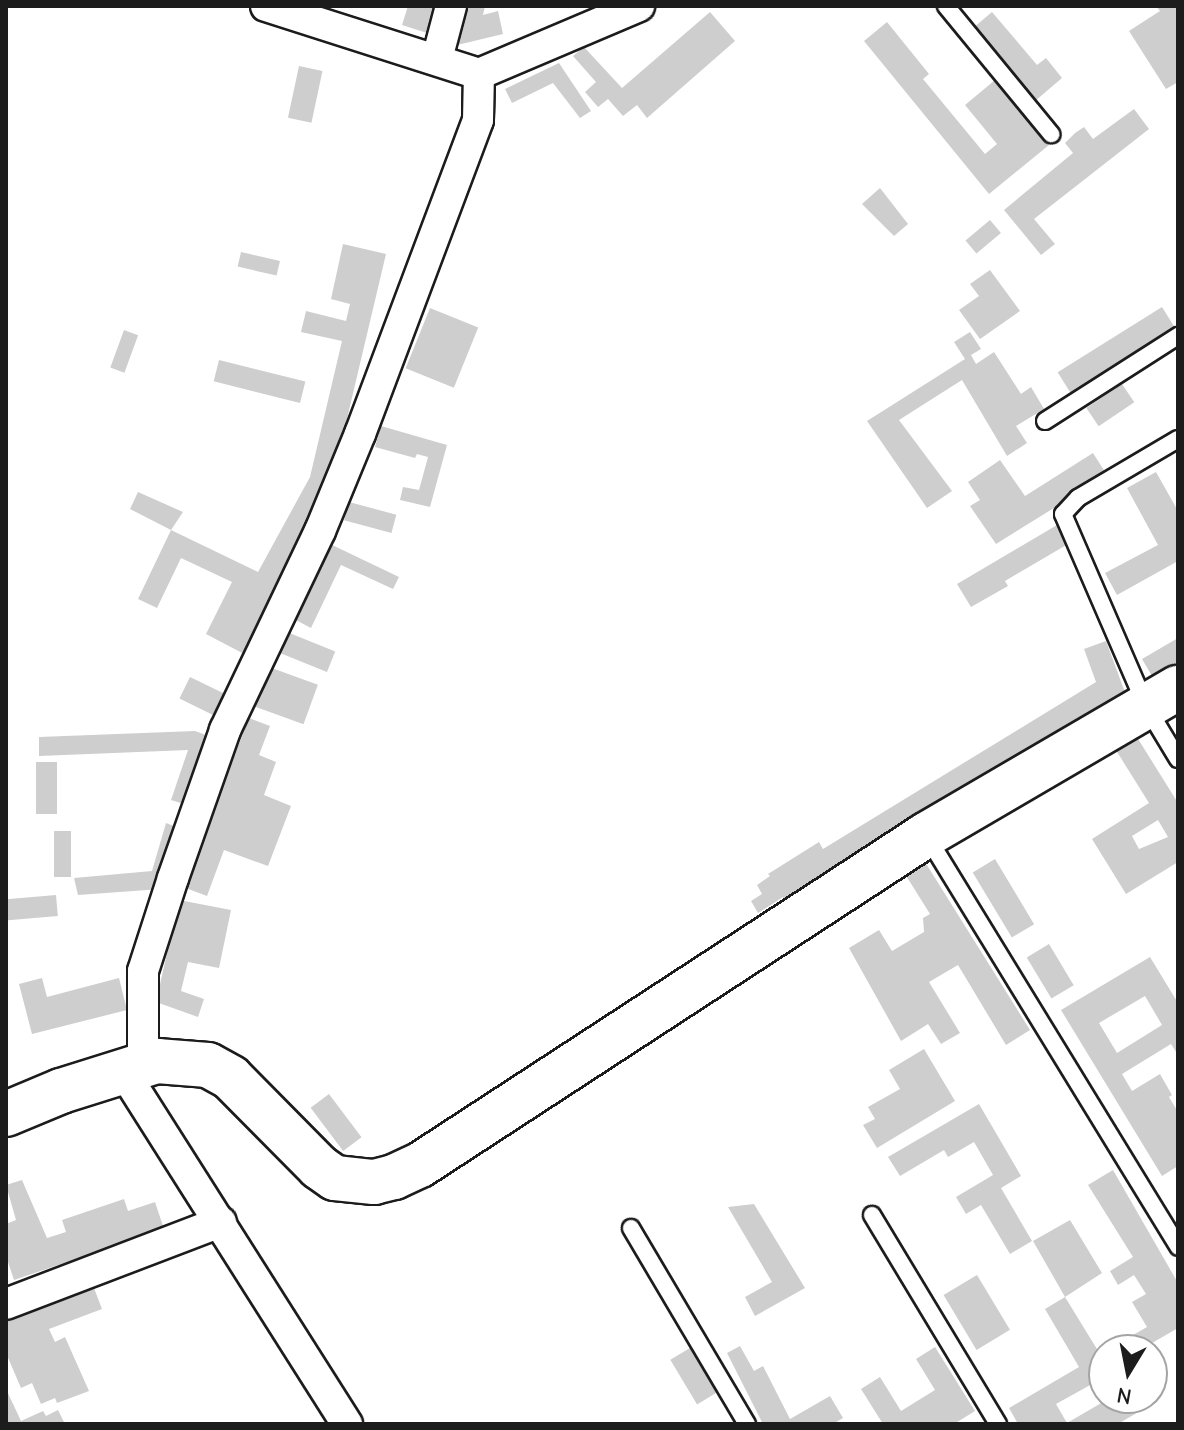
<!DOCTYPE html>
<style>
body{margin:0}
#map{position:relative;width:1184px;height:1430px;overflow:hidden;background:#fff;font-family:"Comic Neue",sans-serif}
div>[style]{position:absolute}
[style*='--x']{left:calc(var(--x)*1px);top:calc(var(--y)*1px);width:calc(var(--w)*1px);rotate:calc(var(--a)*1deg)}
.building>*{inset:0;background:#cecece;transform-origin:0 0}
.roads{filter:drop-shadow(2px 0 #1c1c1c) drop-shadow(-2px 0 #1c1c1c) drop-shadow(0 2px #1c1c1c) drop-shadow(0 -2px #1c1c1c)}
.lane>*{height:16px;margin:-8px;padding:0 8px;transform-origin:8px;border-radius:8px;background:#fff}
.street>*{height:30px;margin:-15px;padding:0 15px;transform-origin:15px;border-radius:15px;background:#fff}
.secondary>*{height:44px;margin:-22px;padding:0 22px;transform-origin:22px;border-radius:22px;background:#fff}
span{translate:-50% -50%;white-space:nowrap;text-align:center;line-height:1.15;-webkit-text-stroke:6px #fff;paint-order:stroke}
.frame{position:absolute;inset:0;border:8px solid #1c1c1c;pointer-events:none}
.north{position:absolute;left:1088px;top:1334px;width:80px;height:80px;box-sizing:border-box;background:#fff;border:2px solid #a4a4a4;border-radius:50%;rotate:190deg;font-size:22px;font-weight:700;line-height:32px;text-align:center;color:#1c1c1c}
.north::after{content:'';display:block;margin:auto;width:28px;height:36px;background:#1c1c1c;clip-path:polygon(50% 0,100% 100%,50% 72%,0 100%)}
</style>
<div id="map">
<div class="building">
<i style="clip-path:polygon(408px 6px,435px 6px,427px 33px,402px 25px)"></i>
<i style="clip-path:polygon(460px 6px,485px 6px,483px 15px,498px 11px,503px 34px,449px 47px)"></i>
<i style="clip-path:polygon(1156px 6px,1178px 6px,1178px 82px,1166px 89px,1129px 31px,1160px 11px)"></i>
<i style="clip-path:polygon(710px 12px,735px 41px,647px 118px,637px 105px,623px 116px,608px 99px,598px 107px,585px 92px,596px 82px,573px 56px,584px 47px,622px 88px)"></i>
<i style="clip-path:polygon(992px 12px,1037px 65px,1046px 58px,1062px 78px,1035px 101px,973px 28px)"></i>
<i style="clip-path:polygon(887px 22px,929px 74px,923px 79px,985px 154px,997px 144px,965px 105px,995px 80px,1049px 145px,989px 194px,864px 41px)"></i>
<i style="clip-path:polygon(559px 63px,591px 111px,580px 118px,553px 83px,512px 103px,505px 89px)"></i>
<i style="left:299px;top:66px;width:24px;height:53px;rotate:12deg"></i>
<i style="clip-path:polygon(1134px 109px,1149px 129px,1034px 219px,1055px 244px,1041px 255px,1004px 210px,1073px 153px,1065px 143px,1075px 133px,1084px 127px,1093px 139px)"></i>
<i style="clip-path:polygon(880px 188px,908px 224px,894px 236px,862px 204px)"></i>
<i style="left:990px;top:220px;width:17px;height:32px;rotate:50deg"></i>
<i style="clip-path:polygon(343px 244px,386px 254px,332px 482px,244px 654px,206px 634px,232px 582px,181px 558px,157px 608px,138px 599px,171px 530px,258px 572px,310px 477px,342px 341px,301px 332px,306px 311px,346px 321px,350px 304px,331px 299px)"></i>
<i style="left:241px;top:252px;width:40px;height:15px;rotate:13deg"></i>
<i style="clip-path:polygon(990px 270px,1020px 311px,980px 339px,959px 310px,979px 296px,970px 284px)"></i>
<i style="left:1162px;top:307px;width:25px;height:123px;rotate:58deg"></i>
<i style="left:430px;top:308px;width:52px;height:65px;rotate:22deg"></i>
<i style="left:124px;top:330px;width:15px;height:40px;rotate:20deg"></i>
<i style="clip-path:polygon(970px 332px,981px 349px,971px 355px,976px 364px,994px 352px,1021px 394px,1031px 387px,1044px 409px,1016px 426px,1027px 443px,1007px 456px,962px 380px,899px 420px,952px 491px,927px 508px,867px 421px,965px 359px,954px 342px)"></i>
<i style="left:219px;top:360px;width:89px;height:22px;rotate:14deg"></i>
<i style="left:1122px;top:384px;width:22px;height:43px;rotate:56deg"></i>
<i style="clip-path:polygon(381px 426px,447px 445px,430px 507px,400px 500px,403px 487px,419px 490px,428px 457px,417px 454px,415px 458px,375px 447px)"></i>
<i style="clip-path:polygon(1093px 453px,1107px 475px,996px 544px,970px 506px,980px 500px,968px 482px,1000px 460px,1025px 496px)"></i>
<i style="clip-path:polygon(1156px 472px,1178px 511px,1178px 561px,1117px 595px,1105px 573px,1158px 545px,1127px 488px)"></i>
<i style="clip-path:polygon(138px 492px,183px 512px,171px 530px,130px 509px)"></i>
<i style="left:349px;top:502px;width:49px;height:19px;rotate:15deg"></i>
<i style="clip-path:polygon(1057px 525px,1068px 544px,1005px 581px,1008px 586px,971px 607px,957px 584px)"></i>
<i style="clip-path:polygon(328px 543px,399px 577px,393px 589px,341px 565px,311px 628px,292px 618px)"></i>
<i style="left:287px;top:632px;width:52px;height:22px;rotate:22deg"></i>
<i style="clip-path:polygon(1178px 638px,1178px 667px,1155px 681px,1142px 659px)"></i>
<i style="clip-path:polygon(1106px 641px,1126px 695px,785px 900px,783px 897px,758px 913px,751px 901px,762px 894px,757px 885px,770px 876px,768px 874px,819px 842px,823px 849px,1096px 682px,1084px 649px)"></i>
<i style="left:269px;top:667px;width:52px;height:42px;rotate:20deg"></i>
<i style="left:190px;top:677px;width:39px;height:24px;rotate:26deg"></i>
<i style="clip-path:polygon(249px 718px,270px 726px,259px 755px,276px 762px,264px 795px,291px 806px,268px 866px,224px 850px,207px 896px,183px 887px)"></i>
<i style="clip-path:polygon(195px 731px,214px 738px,190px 806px,171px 800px,188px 750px,39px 756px,39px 737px)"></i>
<i style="clip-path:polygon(evenodd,1135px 734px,1178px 803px,1178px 862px,1126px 894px,1092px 839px,1149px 803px,1114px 747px,1135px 734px,1158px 820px,1168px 837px,1139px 849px,1132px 836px,1158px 820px)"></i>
<i style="left:36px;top:762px;width:21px;height:52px"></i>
<i style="clip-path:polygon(166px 823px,179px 828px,161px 889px,78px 895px,74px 878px,152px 871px)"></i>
<i style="left:54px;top:831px;width:17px;height:46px"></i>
<i style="left:995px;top:859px;width:76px;height:26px;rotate:59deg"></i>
<i style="clip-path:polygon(925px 862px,1030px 1030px,1006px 1045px,958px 965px,929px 982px,960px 1033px,941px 1044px,928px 1024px,901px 1041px,849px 948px,879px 930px,892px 951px,924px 932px,923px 918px,930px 914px,905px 874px)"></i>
<i style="left:56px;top:895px;width:21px;height:50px;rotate:85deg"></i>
<i style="clip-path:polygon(179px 900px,231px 910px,219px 968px,188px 962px,181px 991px,204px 999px,198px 1017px,156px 1002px)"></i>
<i style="left:1049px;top:944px;width:48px;height:26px;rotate:59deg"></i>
<i style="clip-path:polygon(evenodd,1150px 957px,1178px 1003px,1178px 1055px,1171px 1044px,1122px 1074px,1132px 1091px,1160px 1074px,1172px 1095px,1169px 1097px,1178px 1112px,1178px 1166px,1162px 1176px,1061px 1010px,1150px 957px,1145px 996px,1162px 1025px,1117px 1053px,1099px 1023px,1145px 996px)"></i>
<i style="clip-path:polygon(42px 978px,47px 997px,119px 978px,127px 1010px,32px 1034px,19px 984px)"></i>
<i style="clip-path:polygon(924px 1049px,955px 1101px,877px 1148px,863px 1125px,875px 1119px,868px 1107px,900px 1089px,889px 1070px)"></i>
<i style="left:329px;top:1094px;width:54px;height:23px;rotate:53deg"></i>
<i style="clip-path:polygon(979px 1104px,1021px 1176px,1001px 1188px,1032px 1241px,1010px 1254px,981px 1205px,966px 1214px,956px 1197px,993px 1175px,974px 1142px,948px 1157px,944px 1150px,900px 1176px,888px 1157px)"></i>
<i style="clip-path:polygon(1113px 1170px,1178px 1283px,1178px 1328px,1140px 1350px,1107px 1350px,1147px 1327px,1132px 1302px,1146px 1294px,1134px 1275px,1118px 1285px,1110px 1271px,1133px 1257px,1088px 1185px)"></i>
<i style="clip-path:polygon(22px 1180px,47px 1238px,66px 1232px,62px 1220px,124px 1199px,128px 1211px,155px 1202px,164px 1229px,14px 1280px,6px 1256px,6px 1224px,16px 1220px,6px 1185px)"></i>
<i style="clip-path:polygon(754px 1204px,805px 1288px,755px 1316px,745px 1297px,772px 1282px,728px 1207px)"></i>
<i style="clip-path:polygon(evenodd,1070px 1220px,1102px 1273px,1065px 1297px,1100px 1354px,1104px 1352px,1104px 1398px,1152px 1398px,1155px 1402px,1118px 1424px,1018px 1424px,1009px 1408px,1079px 1367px,1045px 1309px,1065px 1297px,1033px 1241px,1070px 1220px,1092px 1384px,1103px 1402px,1067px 1423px,1056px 1404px,1092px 1384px)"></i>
<i style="left:977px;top:1275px;width:64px;height:39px;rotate:59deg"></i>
<i style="clip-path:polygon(94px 1288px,102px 1309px,49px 1329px,55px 1342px,65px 1337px,89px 1391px,57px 1403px,55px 1398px,41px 1404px,32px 1383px,21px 1388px,6px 1353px,6px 1322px)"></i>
<i style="clip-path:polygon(740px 1346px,754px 1371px,763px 1366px,790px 1419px,830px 1396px,843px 1418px,833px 1424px,763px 1424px,727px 1353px)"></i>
<i style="clip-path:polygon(935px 1347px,975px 1411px,954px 1424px,883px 1424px,861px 1389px,880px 1377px,901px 1411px,935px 1390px,916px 1359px)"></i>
<i style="left:690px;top:1348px;width:52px;height:23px;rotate:59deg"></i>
<i style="clip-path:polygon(6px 1389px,21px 1421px,43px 1411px,46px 1416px,58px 1410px,65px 1424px,6px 1424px)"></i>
</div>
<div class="roads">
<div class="lane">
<i style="--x:946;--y:6;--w:166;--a:50.6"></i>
<i style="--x:1045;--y:421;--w:158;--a:-32.6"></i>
<i style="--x:1178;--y:439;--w:116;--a:149.5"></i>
<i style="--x:1078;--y:498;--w:22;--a:133"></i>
<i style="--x:1063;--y:514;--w:209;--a:66.6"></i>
<i style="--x:1146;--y:706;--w:62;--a:58.9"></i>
<i style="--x:926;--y:835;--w:483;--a:58.5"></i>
<i style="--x:872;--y:1215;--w:244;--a:58.9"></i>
<i style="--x:631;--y:1228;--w:228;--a:59.4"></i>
</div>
<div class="street">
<i style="--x:266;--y:6;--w:224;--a:17.7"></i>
<i style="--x:437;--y:59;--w:55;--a:-75.2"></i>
<i style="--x:143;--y:1065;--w:94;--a:-90"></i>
<i style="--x:143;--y:971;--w:98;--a:-72.1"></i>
<i style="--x:173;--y:878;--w:157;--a:-70.6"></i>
<i style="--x:225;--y:730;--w:221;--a:-64.5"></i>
<i style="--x:320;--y:531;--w:105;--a:-67.6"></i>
<i style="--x:360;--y:434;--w:335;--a:-69.4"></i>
<i style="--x:478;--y:120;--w:46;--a:-88.8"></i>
<i style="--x:479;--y:74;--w:174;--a:-23"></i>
<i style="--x:123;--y:1071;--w:418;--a:57.6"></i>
<i style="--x:6;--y:1304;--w:230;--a:-20.9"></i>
</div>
<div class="secondary">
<i style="--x:6;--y:1114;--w:60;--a:-22.7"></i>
<i style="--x:61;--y:1091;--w:101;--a:-17.4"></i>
<i style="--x:157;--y:1061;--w:51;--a:4.5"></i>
<i style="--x:208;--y:1065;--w:26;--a:29"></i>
<i style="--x:231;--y:1078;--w:125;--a:45.3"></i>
<i style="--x:319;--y:1167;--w:19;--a:35"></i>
<i style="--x:335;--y:1178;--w:39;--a:6"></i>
<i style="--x:374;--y:1182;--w:21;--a:-14"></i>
<i style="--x:394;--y:1177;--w:29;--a:-25"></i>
<i style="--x:420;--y:1165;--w:604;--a:-33.11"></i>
<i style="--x:926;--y:835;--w:292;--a:-30.3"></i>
</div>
</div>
<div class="frame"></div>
<div class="north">N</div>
</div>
